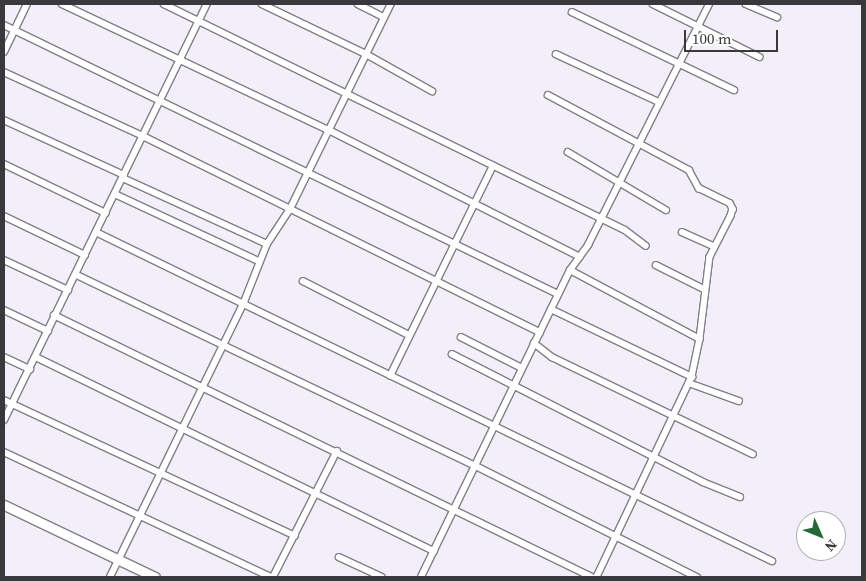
<!DOCTYPE html>
<style>
body{margin:0}
#map{position:relative;width:866px;height:581px;overflow:hidden;background:#f2eff9;font-family:"Source Serif 4",serif}
div>[style]{position:absolute}
[style*='--x']{left:calc(var(--x)*1px);top:calc(var(--y)*1px);width:calc(var(--w)*1px);rotate:calc(var(--a)*1deg)}
.roads{filter:drop-shadow(1px 0 #817e87) drop-shadow(-1px 0 #817e87) drop-shadow(0 1px #817e87) drop-shadow(0 -1px #817e87)}
.minor>*{height:5.5px;margin:-2.75px;padding:0 2.75px;transform-origin:2.75px;border-radius:2.75px;background:#fff}
.secondary>*{height:9px;margin:-4.5px;padding:0 4.5px;transform-origin:4.5px;border-radius:4.5px;background:#fff}
span{translate:-50% -50%;white-space:nowrap;text-align:center;line-height:1.15;-webkit-text-stroke:5px #fff;paint-order:stroke}
.frame{position:absolute;inset:0;border:5px solid #39383c;pointer-events:none}
.north{position:absolute;left:796px;top:511px;width:50px;height:50px;box-sizing:border-box;background:#fff;border:1px solid #b0afb1;border-radius:50%;rotate:134deg;font-size:14px;font-weight:700;line-height:20px;text-align:center;color:#39383c}
.north::after{content:'';display:block;margin:auto;width:18px;height:22px;background:#236a36;clip-path:polygon(50% 0,100% 100%,50% 72%,0 100%)}
.scale{position:absolute;left:684px;top:30px;width:94px;height:22px;box-sizing:border-box;border:2px solid #39383c;border-top:0;padding-left:6px;font-size:15px;line-height:18px;white-space:nowrap;color:#39383c;-webkit-text-stroke:4px #fff;paint-order:stroke}
</style>
<div id="map">
<div class="roads">
<div class="minor">
<i style="--x:62;--y:4;--w:295;--a:25.3"></i>
<i style="--x:329;--y:130;--w:281;--a:26.8"></i>
<i style="--x:164;--y:4;--w:513;--a:26.12"></i>
<i style="--x:625;--y:230;--w:26;--a:37"></i>
<i style="--x:262;--y:4;--w:115;--a:25.7"></i>
<i style="--x:366;--y:54;--w:76;--a:29.3"></i>
<i style="--x:358;--y:4;--w:29;--a:27"></i>
<i style="--x:653;--y:4;--w:119;--a:26.4"></i>
<i style="--x:746;--y:4;--w:34;--a:23"></i>
<i style="--x:572;--y:12;--w:180;--a:25.7"></i>
<i style="--x:4;--y:25;--w:616;--a:25.9"></i>
<i style="--x:4;--y:52;--w:53;--a:-64.4"></i>
<i style="--x:556;--y:54;--w:114;--a:25"></i>
<i style="--x:4;--y:72;--w:153;--a:24.7"></i>
<i style="--x:143;--y:136;--w:443;--a:26.3"></i>
<i style="--x:548;--y:95;--w:160;--a:28"></i>
<i style="--x:689;--y:170;--w:21;--a:61"></i>
<i style="--x:699;--y:188;--w:34;--a:26"></i>
<i style="--x:730;--y:203;--w:7;--a:63"></i>
<i style="--x:733;--y:209;--w:7;--a:106"></i>
<i style="--x:731;--y:216;--w:46;--a:117.1"></i>
<i style="--x:710;--y:257;--w:83;--a:97"></i>
<i style="--x:4;--y:120;--w:132;--a:24.6"></i>
<i style="--x:568;--y:152;--w:114;--a:30.6"></i>
<i style="--x:4;--y:164;--w:113;--a:25.7"></i>
<i style="--x:123;--y:178;--w:158;--a:24.6"></i>
<i style="--x:115;--y:194;--w:159;--a:25"></i>
<i style="--x:4;--y:216;--w:90;--a:25.7"></i>
<i style="--x:96;--y:232;--w:752;--a:25.95"></i>
<i style="--x:682;--y:232;--w:35;--a:24"></i>
<i style="--x:4;--y:260;--w:71;--a:25.1"></i>
<i style="--x:656;--y:265;--w:54;--a:26.6"></i>
<i style="--x:570;--y:270;--w:147;--a:28"></i>
<i style="--x:700;--y:339;--w:39;--a:102"></i>
<i style="--x:692;--y:377;--w:221;--a:115.4"></i>
<i style="--x:77;--y:275;--w:440;--a:25.6"></i>
<i style="--x:474;--y:465;--w:250;--a:26.7"></i>
<i style="--x:303;--y:281;--w:119;--a:27"></i>
<i style="--x:551;--y:309;--w:157;--a:25.7"></i>
<i style="--x:4;--y:310;--w:49;--a:25.5"></i>
<i style="--x:54;--y:315;--w:598;--a:25.97"></i>
<i style="--x:461;--y:337;--w:68;--a:26.9"></i>
<i style="--x:534;--y:343;--w:23;--a:38"></i>
<i style="--x:552;--y:357;--w:223;--a:25.8"></i>
<i style="--x:452;--y:354;--w:282;--a:27"></i>
<i style="--x:703;--y:482;--w:40;--a:22"></i>
<i style="--x:4;--y:357;--w:29;--a:25"></i>
<i style="--x:36;--y:357;--w:443;--a:26"></i>
<i style="--x:390;--y:376;--w:234;--a:-63.9"></i>
<i style="--x:689;--y:383;--w:53;--a:19.8"></i>
<i style="--x:4;--y:400;--w:321;--a:25"></i>
<i style="--x:4;--y:420;--w:463;--a:-64"></i>
<i style="--x:4;--y:452;--w:295;--a:25.1"></i>
<i style="--x:339;--y:557;--w:47;--a:24.9"></i>
<i style="--x:110;--y:577;--w:306;--a:-64"></i>
<i style="--x:244;--y:302;--w:62;--a:-68.4"></i>
<i style="--x:267;--y:244;--w:42;--a:-56.7"></i>
<i style="--x:290;--y:209;--w:229;--a:-63.8"></i>
<i style="--x:273;--y:577;--w:141;--a:-63.1"></i>
<i style="--x:421;--y:577;--w:341;--a:-64.1"></i>
<i style="--x:570;--y:270;--w:31;--a:-54"></i>
<i style="--x:588;--y:245;--w:270;--a:-63.3"></i>
</div>
<div class="secondary">
<i style="--x:4;--y:505;--w:167;--a:25.5"></i>
</div>
</div>
<div class="frame"></div>
<div class="north">N</div>
<div class="scale">100 m</div>
</div>
